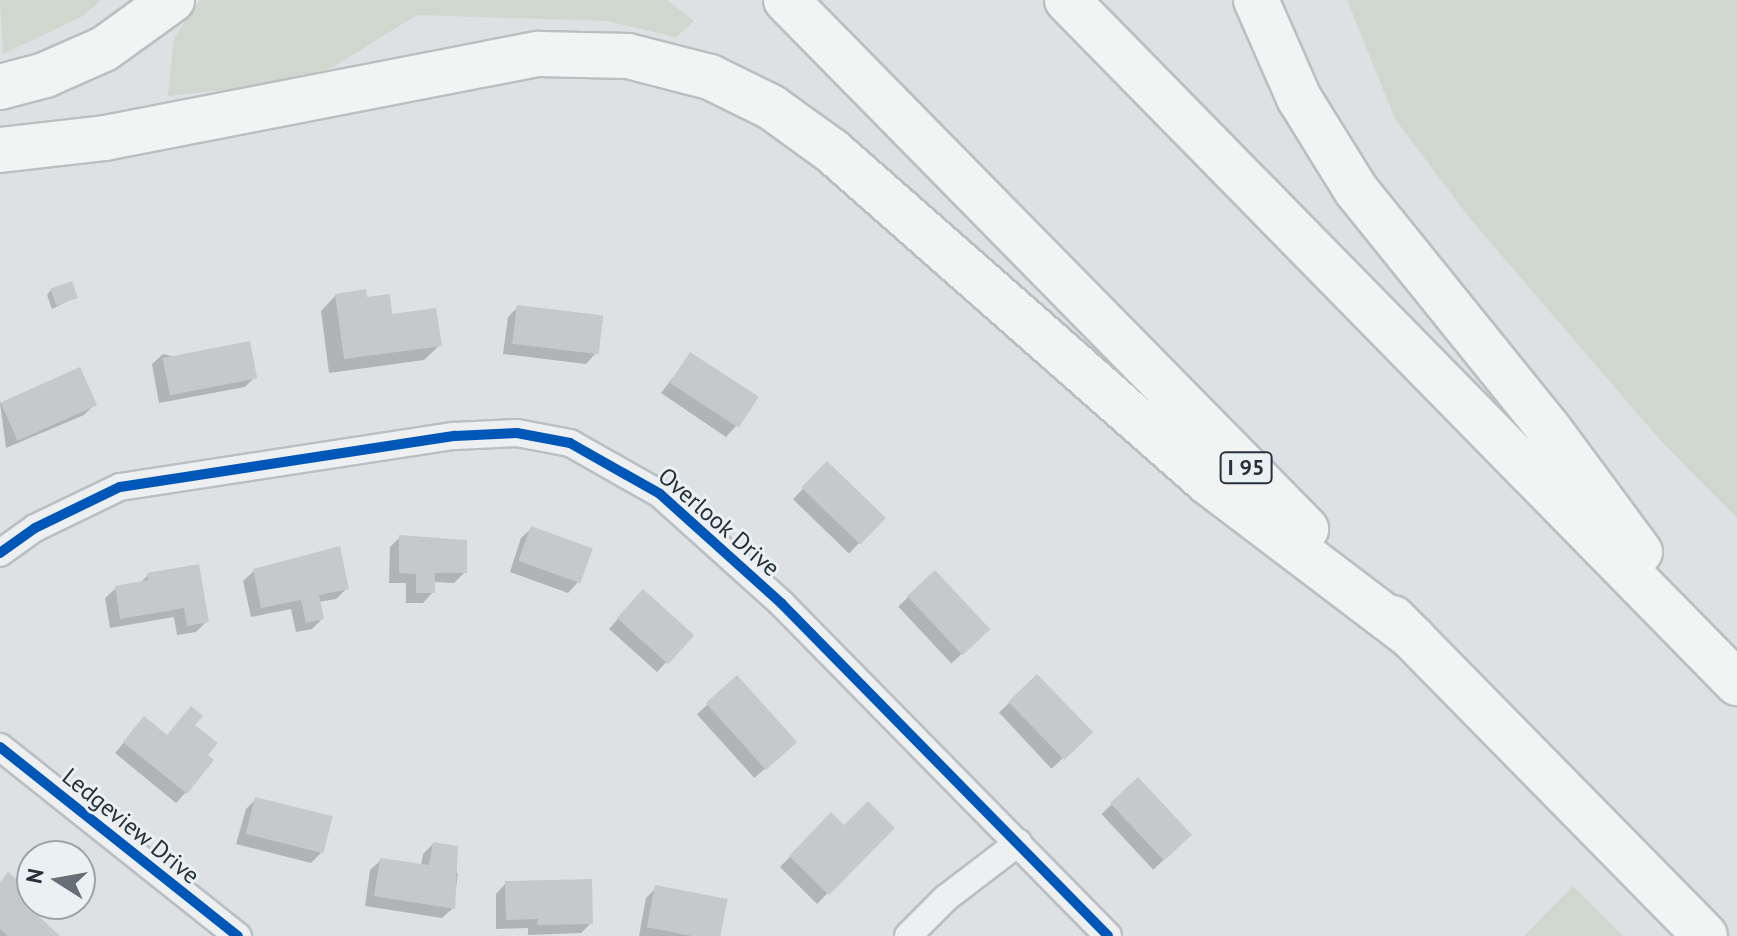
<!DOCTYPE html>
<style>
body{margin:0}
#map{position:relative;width:1737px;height:936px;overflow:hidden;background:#dee1e4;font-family:"PT Sans",sans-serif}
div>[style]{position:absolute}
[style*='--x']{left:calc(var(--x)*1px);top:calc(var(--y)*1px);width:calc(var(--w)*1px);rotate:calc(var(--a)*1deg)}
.green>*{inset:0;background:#d0d7cf}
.shadow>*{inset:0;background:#0003;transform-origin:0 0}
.building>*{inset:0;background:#c6c9cc;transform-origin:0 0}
.roads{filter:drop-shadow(2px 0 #bcbfc2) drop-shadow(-2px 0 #bcbfc2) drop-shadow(0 2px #bcbfc2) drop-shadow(0 -2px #bcbfc2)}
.street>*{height:26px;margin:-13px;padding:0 13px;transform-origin:13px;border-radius:13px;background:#edeff0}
.highway>*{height:44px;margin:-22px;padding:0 22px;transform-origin:22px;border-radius:22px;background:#f2f4f4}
.cycleway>*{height:10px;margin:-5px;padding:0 5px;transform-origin:5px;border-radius:5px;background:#0057b8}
span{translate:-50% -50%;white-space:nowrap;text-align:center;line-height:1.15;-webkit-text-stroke:6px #ebf0f3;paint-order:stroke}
.shield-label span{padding:2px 6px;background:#ebf0f3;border:2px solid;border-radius:6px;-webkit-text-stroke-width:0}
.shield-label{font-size:22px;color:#26313b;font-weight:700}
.street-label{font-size:24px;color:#26313b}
.north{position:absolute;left:16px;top:840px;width:80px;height:80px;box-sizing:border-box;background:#ebf0f3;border:2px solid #9ca4a9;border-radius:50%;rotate:281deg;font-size:22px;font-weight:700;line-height:32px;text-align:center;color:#26313b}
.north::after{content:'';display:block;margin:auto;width:28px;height:36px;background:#666f76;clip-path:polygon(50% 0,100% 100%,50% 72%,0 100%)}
</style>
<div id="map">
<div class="green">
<i style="clip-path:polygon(0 0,101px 0,83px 16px,3px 54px)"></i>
<i style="clip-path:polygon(200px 0,667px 0,694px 21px,676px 37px,607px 21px,417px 15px,333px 67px,288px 83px,168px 96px,174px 38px)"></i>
<i style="clip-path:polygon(1347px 0,1737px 0,1737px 518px,1661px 441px,1471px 220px,1395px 119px)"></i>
<i style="clip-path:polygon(1573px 886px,1623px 936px,1524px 936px)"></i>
</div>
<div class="shadow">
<i style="clip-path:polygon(51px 290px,76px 297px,52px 309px,47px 295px)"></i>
<i style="clip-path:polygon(336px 295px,366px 299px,440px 345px,424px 360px,329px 373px,321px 311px)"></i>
<i style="clip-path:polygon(518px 307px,596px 353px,586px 364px,503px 354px,508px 317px)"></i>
<i style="clip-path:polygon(163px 354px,255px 377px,245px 387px,159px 403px,152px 364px)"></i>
<i style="clip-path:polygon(691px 354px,736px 426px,726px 437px,661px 393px)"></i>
<i style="clip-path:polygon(79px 370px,94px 405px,84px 415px,6px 448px,0 403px)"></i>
<i style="left:827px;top:464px;width:78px;height:49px;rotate:44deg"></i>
<i style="clip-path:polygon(532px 528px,578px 582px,568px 593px,510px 572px,521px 538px)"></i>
<i style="clip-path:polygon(400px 537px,465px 572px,454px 583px,433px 582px,433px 592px,423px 603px,406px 603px,406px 583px,389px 583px,390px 547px)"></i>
<i style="clip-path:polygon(254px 571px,346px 589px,336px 599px,318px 602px,322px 619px,312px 629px,296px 632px,291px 609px,251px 617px,243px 581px)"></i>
<i style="left:934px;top:573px;width:78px;height:49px;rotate:47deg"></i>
<i style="clip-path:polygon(148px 575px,206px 622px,196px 632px,177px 635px,174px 617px,110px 628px,105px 598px,116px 588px,139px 584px)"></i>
<i style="clip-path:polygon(633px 602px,692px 635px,657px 672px,609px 629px)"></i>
<i style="left:1037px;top:677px;width:77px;height:52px;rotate:47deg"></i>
<i style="left:737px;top:678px;width:86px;height:54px;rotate:48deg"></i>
<i style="clip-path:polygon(192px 725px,186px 792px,176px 803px,115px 753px,135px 729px,166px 737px)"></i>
<i style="left:1138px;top:780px;width:76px;height:50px;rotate:47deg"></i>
<i style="clip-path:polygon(256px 799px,321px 853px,311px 863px,236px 844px,246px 809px)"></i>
<i style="clip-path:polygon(831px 815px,844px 828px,892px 828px,817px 904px,780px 867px)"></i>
<i style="clip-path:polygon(433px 844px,458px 874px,453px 908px,442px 918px,365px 906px,370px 870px,381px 860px,421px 866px,423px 854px)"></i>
<i style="clip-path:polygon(8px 875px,32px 895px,28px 908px,57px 936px,0 936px,0 883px)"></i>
<i style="clip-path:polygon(506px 883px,591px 923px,581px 933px,528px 935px,528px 928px,496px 929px,496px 894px)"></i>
<i style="clip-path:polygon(656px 888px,726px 901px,719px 936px,639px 936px,646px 898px)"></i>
</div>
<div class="building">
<i style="left:72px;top:281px;width:18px;height:23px;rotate:71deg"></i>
<i style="clip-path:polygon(366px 289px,367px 297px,390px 294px,392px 314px,436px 308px,442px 346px,344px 359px,335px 294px)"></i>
<i style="left:517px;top:305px;width:87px;height:39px;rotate:7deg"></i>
<i style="left:250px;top:341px;width:38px;height:89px;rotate:79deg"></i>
<i style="left:690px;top:352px;width:82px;height:37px;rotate:33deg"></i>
<i style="left:80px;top:367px;width:42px;height:87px;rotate:66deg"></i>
<i style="left:827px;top:461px;width:82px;height:37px;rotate:44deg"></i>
<i style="left:531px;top:526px;width:66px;height:37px;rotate:20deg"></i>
<i style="clip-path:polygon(399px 535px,467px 540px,467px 573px,435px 573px,435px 593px,416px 593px,416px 574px,399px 573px)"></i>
<i style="clip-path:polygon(340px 546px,349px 589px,319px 595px,324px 619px,306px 623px,301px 600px,261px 608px,253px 569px)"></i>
<i style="clip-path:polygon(199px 564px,209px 622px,187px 626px,184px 608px,120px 619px,115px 586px,148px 580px,147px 573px)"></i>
<i style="left:935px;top:570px;width:81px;height:38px;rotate:47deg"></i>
<i style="left:643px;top:589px;width:69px;height:39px;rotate:42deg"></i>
<i style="left:1037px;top:674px;width:81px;height:40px;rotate:46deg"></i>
<i style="left:737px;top:675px;width:90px;height:42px;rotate:48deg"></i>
<i style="clip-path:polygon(191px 706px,203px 716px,195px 725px,218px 743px,208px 755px,214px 760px,187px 794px,123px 742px,144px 716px,167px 735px)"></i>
<i style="left:1138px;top:777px;width:79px;height:38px;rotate:47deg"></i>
<i style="left:255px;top:797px;width:80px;height:38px;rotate:14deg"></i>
<i style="clip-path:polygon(868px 801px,895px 828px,829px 895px,789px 856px,831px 812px,844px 825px)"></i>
<i style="clip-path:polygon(433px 842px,458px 846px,455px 909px,374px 896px,380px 858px,429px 865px)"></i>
<i style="clip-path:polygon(8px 872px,32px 892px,30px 908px,60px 936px,8px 936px,0 929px,0 882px)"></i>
<i style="clip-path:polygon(592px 879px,593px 924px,537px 925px,538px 919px,506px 920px,505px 881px)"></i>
<i style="left:655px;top:885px;width:74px;height:43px;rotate:11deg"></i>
</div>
<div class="roads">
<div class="street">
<i style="--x:0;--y:553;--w:43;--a:-35.5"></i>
<i style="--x:35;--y:528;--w:94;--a:-25.8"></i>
<i style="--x:120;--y:487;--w:339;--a:-8.7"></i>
<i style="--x:455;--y:436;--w:62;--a:-2.8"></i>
<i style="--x:517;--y:433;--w:54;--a:10.7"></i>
<i style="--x:570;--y:443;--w:103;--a:29.5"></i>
<i style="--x:660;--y:494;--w:164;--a:42"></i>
<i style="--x:782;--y:604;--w:465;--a:45.5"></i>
<i style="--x:0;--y:747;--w:304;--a:38.5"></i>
<i style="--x:908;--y:936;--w:54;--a:-45"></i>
<i style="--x:946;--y:898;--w:91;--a:-37.4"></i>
</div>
<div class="highway">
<i style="--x:786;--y:0;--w:742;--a:45.49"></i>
<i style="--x:1067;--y:0;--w:957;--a:45.55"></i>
<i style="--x:1256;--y:0;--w:107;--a:66.3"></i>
<i style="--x:1299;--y:98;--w:108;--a:58.2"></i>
<i style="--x:1356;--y:190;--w:307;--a:51.1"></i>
<i style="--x:1549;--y:429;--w:153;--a:53.5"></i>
<i style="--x:0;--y:87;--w:47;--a:-14.9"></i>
<i style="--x:45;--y:75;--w:64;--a:-23.8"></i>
<i style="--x:104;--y:49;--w:84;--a:-35.8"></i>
<i style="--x:0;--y:150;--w:106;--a:-6.5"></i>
<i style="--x:105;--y:138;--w:442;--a:-11"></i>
<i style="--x:539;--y:54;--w:89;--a:1.3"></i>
<i style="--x:628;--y:56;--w:85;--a:14.4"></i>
<i style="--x:710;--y:77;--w:68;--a:26.2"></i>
<i style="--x:771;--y:107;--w:75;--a:35.8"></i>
<i style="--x:832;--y:151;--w:502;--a:41.37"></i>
<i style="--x:1209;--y:483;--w:256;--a:37.2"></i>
<i style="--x:1393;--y:618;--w:445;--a:45.5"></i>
</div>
</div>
<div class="cycleway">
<i style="--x:0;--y:553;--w:43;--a:-35.5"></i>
<i style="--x:35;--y:528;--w:94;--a:-25.8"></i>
<i style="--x:120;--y:487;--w:339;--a:-8.7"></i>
<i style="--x:455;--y:436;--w:62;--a:-2.8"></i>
<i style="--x:517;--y:433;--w:54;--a:10.7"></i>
<i style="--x:570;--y:443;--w:103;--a:29.5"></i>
<i style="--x:660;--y:494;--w:164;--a:42"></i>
<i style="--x:782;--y:604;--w:465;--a:45.5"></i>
<i style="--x:0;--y:747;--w:304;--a:38.5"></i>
</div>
<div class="shield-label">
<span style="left:1246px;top:468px">I 95</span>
</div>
<div class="street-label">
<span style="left:719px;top:522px;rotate:41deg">Overlook Drive</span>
<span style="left:131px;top:826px;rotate:39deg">Ledgeview Drive</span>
</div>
<div class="north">N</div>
</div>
